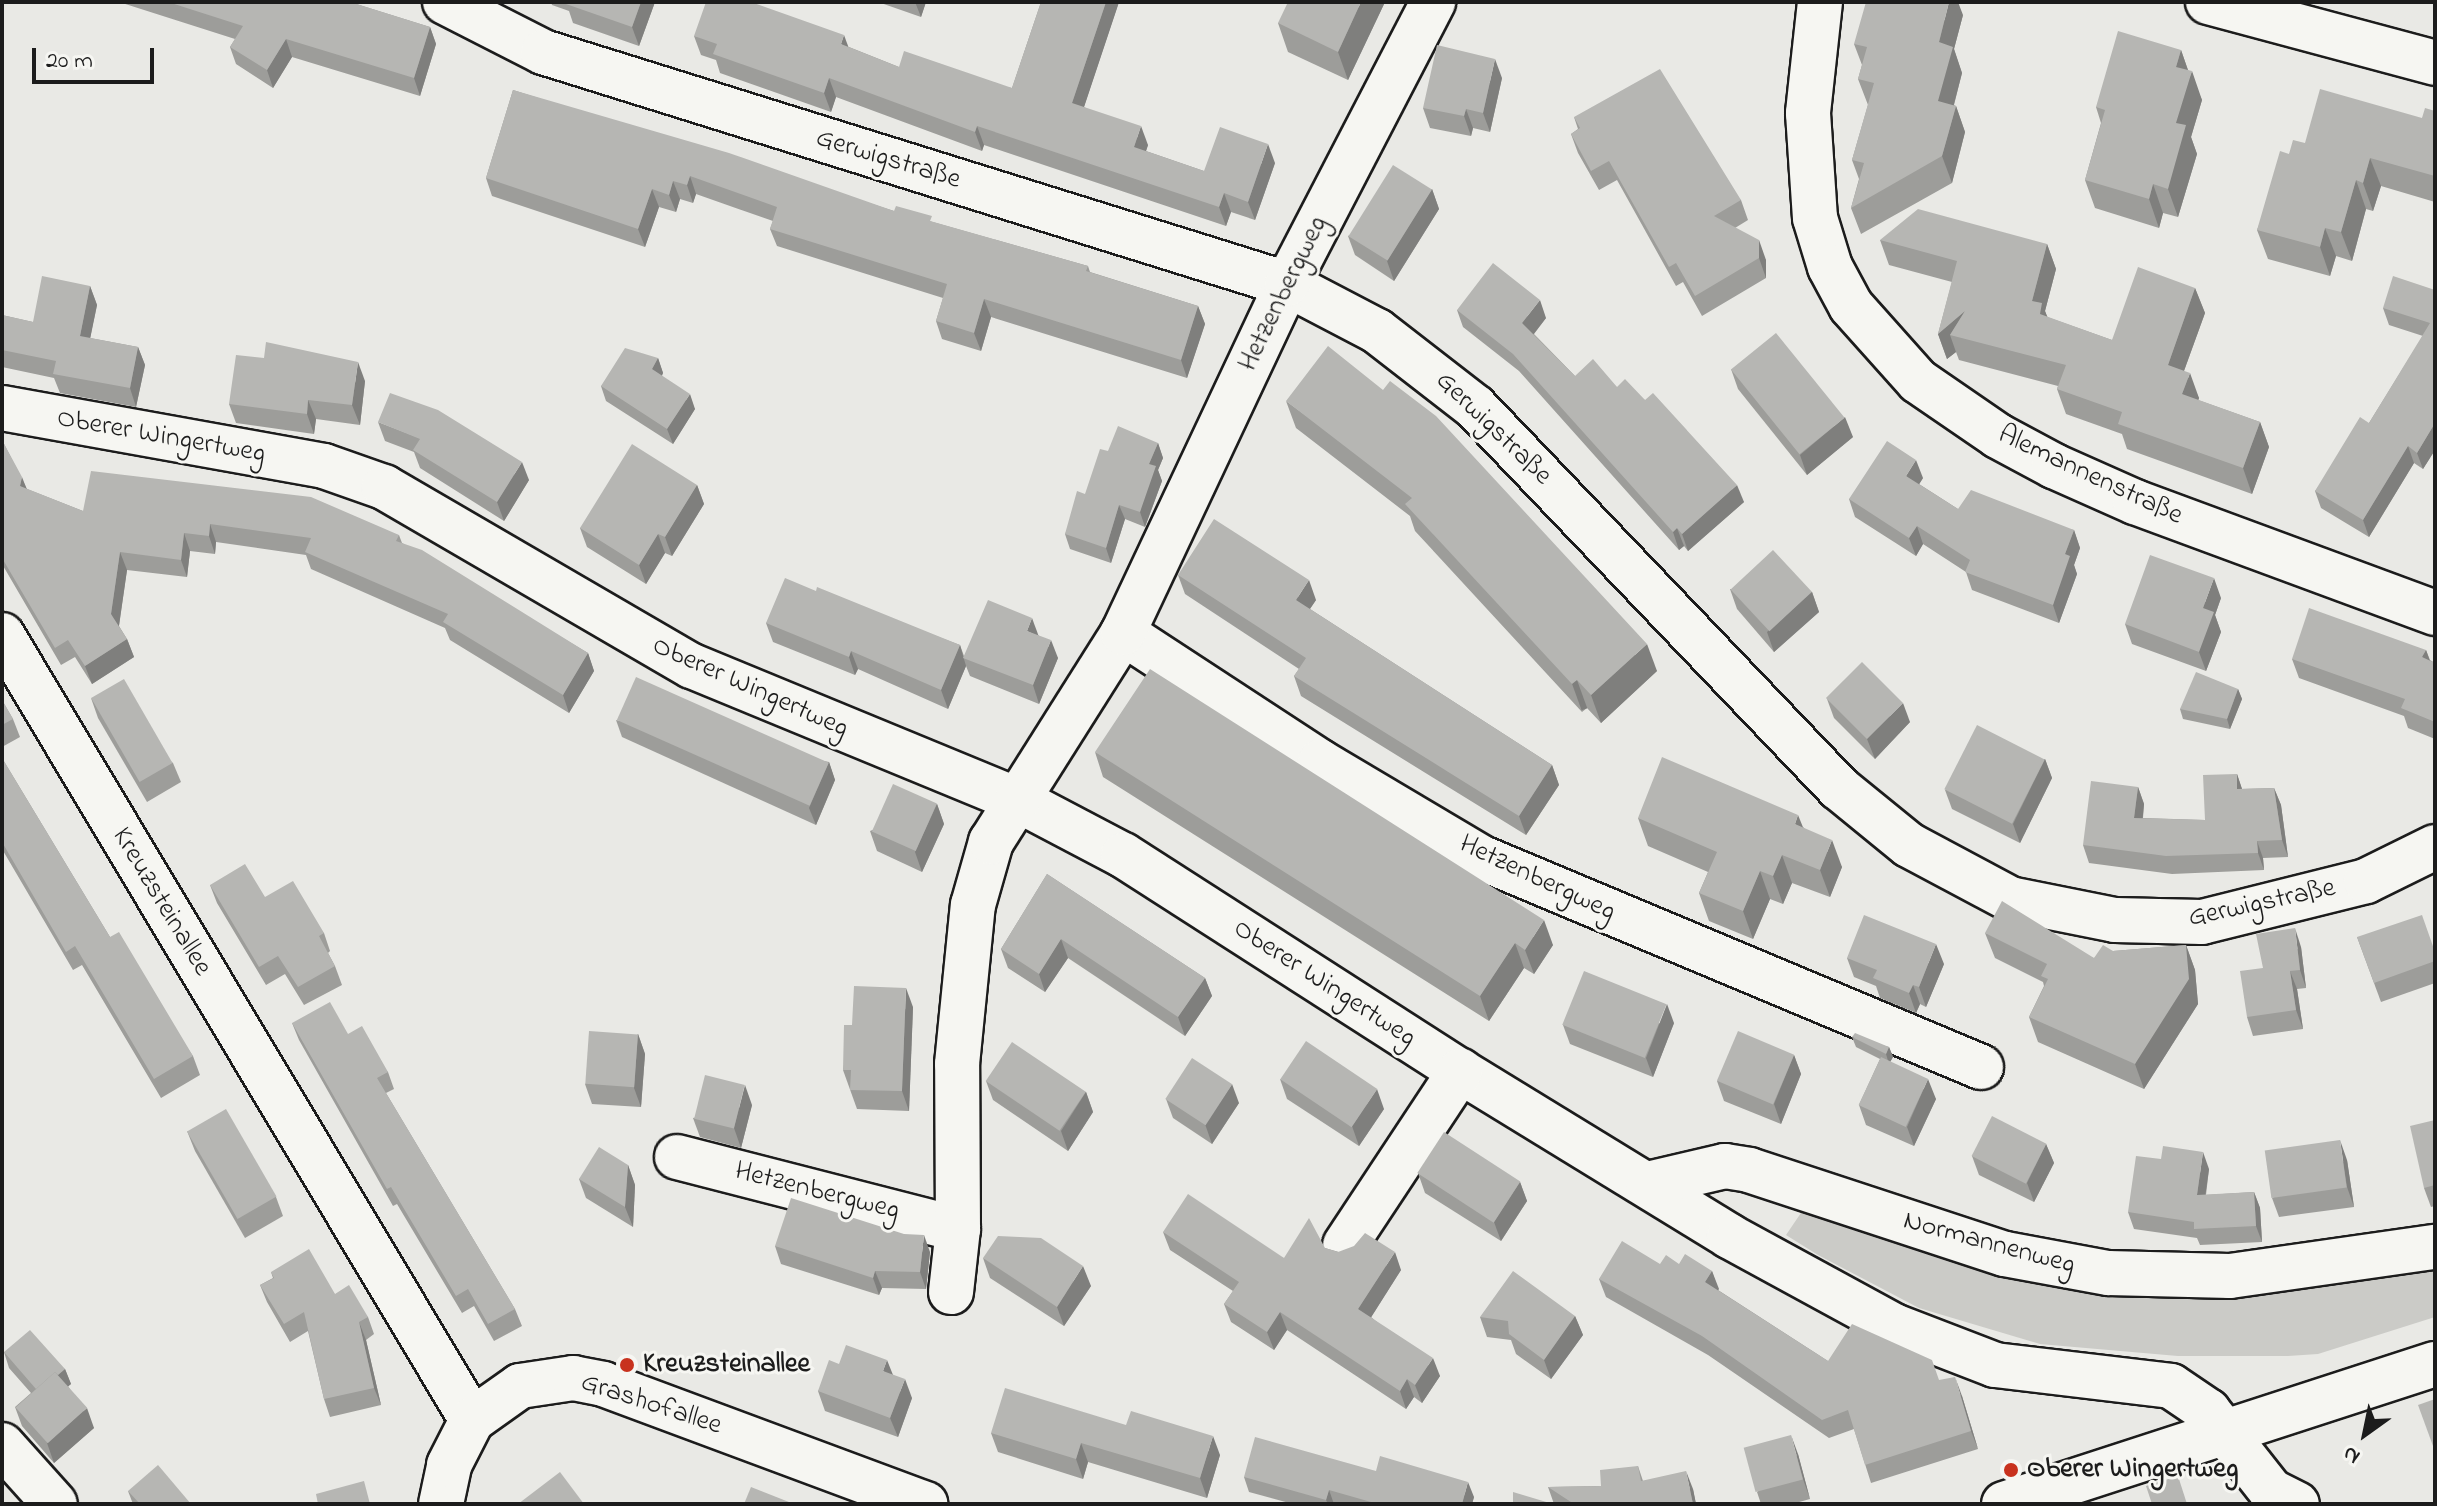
<!DOCTYPE html>
<meta charset="utf-8">
<style>
body{margin:0}
#map{position:relative;width:2437px;height:1506px;overflow:hidden;background:#e9e9e5;font-family:"Indie Flower",sans-serif}
div>[style]{position:absolute}
[style*='--x']{left:calc(var(--x)*1px);top:calc(var(--y)*1px);width:calc(var(--w)*1px);rotate:calc(var(--a)*1deg)}
.green>*{inset:0;background:#cbcbc7}
.roads{filter:drop-shadow(2px 0 #1c1c1c) drop-shadow(-2px 0 #1c1c1c) drop-shadow(0 2px #1c1c1c) drop-shadow(0 -2px #1c1c1c)}
.minor>*{height:44px;margin:-22px;padding:0 22px;transform-origin:22px;border-radius:22px;background:#f6f6f2}
.wall>*{inset:0;background:#9d9d9a}
.shaded-wall>*{inset:0;background:#7f7f7d;transform-origin:0 0}
.building>*{inset:0;background:#b6b6b3;transform-origin:0 0}
.dots>*{width:22px;height:22px;translate:-50% -50%;box-sizing:border-box;border:4px solid #f6f6f2;border-radius:50%}
span{translate:-50% -50%;white-space:nowrap;text-align:center;line-height:1.15;-webkit-text-stroke:6px #f6f6f2;paint-order:stroke}
.street-label{font-size:28px;color:#1c1c1c}
.poi-label{font-size:28px;color:#1c1c1c;font-weight:700}
.left{translate:0 -50%;text-align:left}
.frame{position:absolute;inset:0;border:4px solid #1c1c1c;pointer-events:none}
.north{position:absolute;left:2325px;top:1394px;width:80px;height:80px;-webkit-text-stroke:6px #f6f6f2;paint-order:stroke;rotate:213deg;font-size:22px;font-weight:700;line-height:32px;text-align:center;color:#1c1c1c}
.north::after{content:'';display:block;margin:auto;width:28px;height:36px;background:#1c1c1c;clip-path:polygon(50% 0,100% 100%,50% 72%,0 100%)}
.scale{position:absolute;left:32px;top:48px;width:122px;height:36px;box-sizing:border-box;border:4px solid #1c1c1c;border-top:0;padding-left:10px;font-size:24px;line-height:28px;white-space:nowrap;color:#1c1c1c;-webkit-text-stroke:6px #f6f6f2;paint-order:stroke}
</style>
<div id="map">
<div class="green">
<i style="clip-path:polygon(1805px 1207px,2007px 1265px,2435px 1258px,2435px 1317px,2318px 1354px,2288px 1356px,2178px 1356px,2040px 1344px,1919px 1308px,1818px 1255px,1786px 1235px)"></i>
</div>
<div class="roads">
<div class="minor">
<i style="--x:445;--y:2;--w:110;--a:27"></i>
<i style="--x:543;--y:52;--w:779;--a:17.32"></i>
<i style="--x:1287;--y:284;--w:102;--a:27.6"></i>
<i style="--x:1377;--y:331;--w:124;--a:37.8"></i>
<i style="--x:1475;--y:407;--w:527;--a:46.31"></i>
<i style="--x:1839;--y:788;--w:90;--a:39.2"></i>
<i style="--x:1909;--y:845;--w:115;--a:28.1"></i>
<i style="--x:2010;--y:899;--w:107;--a:11.3"></i>
<i style="--x:2115;--y:920;--w:87;--a:1.3"></i>
<i style="--x:2202;--y:922;--w:169;--a:-14"></i>
<i style="--x:2366;--y:881;--w:77;--a:-26.2"></i>
<i style="--x:1820;--y:2;--w:112;--a:96.2"></i>
<i style="--x:1808;--y:113;--w:105;--a:86.2"></i>
<i style="--x:1815;--y:218;--w:51;--a:73"></i>
<i style="--x:1830;--y:267;--w:44;--a:61.7"></i>
<i style="--x:1851;--y:306;--w:101;--a:48.2"></i>
<i style="--x:1918;--y:381;--w:97;--a:34.5"></i>
<i style="--x:1998;--y:436;--w:64;--a:28.2"></i>
<i style="--x:2054;--y:466;--w:89;--a:24"></i>
<i style="--x:2135;--y:502;--w:320;--a:20.3"></i>
<i style="--x:2208;--y:2;--w:235;--a:15"></i>
<i style="--x:2;--y:408;--w:327;--a:10.2"></i>
<i style="--x:324;--y:466;--w:64;--a:19.3"></i>
<i style="--x:384;--y:487;--w:356;--a:30.2"></i>
<i style="--x:692;--y:666;--w:355;--a:22.4"></i>
<i style="--x:1020;--y:801;--w:116;--a:27.7"></i>
<i style="--x:1123;--y:855;--w:400;--a:32.7"></i>
<i style="--x:1460;--y:1071;--w:316;--a:31.5"></i>
<i style="--x:1729;--y:1236;--w:188;--a:28.6"></i>
<i style="--x:1894;--y:1326;--w:108;--a:21.1"></i>
<i style="--x:1995;--y:1365;--w:177;--a:6.8"></i>
<i style="--x:2171;--y:1386;--w:45;--a:34"></i>
<i style="--x:2208;--y:1411;--w:102;--a:51.8"></i>
<i style="--x:2271;--y:1491;--w:29;--a:27"></i>
<i style="--x:1123;--y:633;--w:235;--a:33.2"></i>
<i style="--x:1320;--y:762;--w:188;--a:30.7"></i>
<i style="--x:1482;--y:858;--w:541;--a:22.73"></i>
<i style="--x:2;--y:635;--w:915;--a:59.09"></i>
<i style="--x:677;--y:1157;--w:290;--a:14.4"></i>
<i style="--x:1648;--y:1184;--w:79;--a:-13.2"></i>
<i style="--x:1725;--y:1166;--w:24;--a:9"></i>
<i style="--x:1749;--y:1170;--w:269;--a:18.2"></i>
<i style="--x:2005;--y:1254;--w:105;--a:10.5"></i>
<i style="--x:2108;--y:1273;--w:122;--a:1.4"></i>
<i style="--x:2230;--y:1276;--w:207;--a:-8.1"></i>
<i style="--x:1345;--y:1245;--w:209;--a:-56.5"></i>
<i style="--x:951;--y:1292;--w:63;--a:-83.7"></i>
<i style="--x:958;--y:1229;--w:165;--a:-90.3"></i>
<i style="--x:957;--y:1064;--w:160;--a:-84.3"></i>
<i style="--x:973;--y:905;--w:66;--a:-74.1"></i>
<i style="--x:991;--y:842;--w:247;--a:-57.7"></i>
<i style="--x:1123;--y:633;--w:386;--a:-64.8"></i>
<i style="--x:1287;--y:284;--w:318;--a:-62.6"></i>
<i style="--x:2;--y:1445;--w:79;--a:48.1"></i>
<i style="--x:441;--y:1504;--w:40;--a:-78"></i>
<i style="--x:449;--y:1465;--w:51;--a:-62.9"></i>
<i style="--x:472;--y:1420;--w:59;--a:-35.3"></i>
<i style="--x:520;--y:1386;--w:54;--a:-8.6"></i>
<i style="--x:573;--y:1378;--w:31;--a:11"></i>
<i style="--x:603;--y:1384;--w:344;--a:20.4"></i>
<i style="--x:2004;--y:1504;--w:453;--a:-18"></i>
</div>
</div>
<div class="wall">
<i style="clip-path:polygon(119px 2px,350px 2px,430px 27px,436px 44px,420px 96px,292px 57px,273px 88px,236px 64px,230px 47px,235px 39px)"></i>
<i style="clip-path:polygon(551px 2px,655px 2px,639px 46px,573px 23px,569px 11px,552px 5px)"></i>
<i style="clip-path:polygon(878px 2px,926px 2px,921px 17px)"></i>
<i style="clip-path:polygon(1041px 2px,1119px 2px,1084px 107px,1148px 145px,1146px 151px,1204px 171px,1275px 163px,1255px 220px,1231px 212px,1226px 226px,984px 145px,982px 151px,836px 97px,831px 112px,720px 73px,716px 60px,701px 55px,694px 36px,849px 47px,899px 67px,1012px 88px)"></i>
<i style="clip-path:polygon(1385px 2px,1348px 80px,1288px 52px,1278px 23px)"></i>
<i style="clip-path:polygon(1963px 15px,1954px 49px,1962px 73px,1954px 105px,1956px 106px,1965px 132px,1952px 183px,1861px 234px,1851px 208px,1859px 179px,1852px 160px,1868px 105px,1858px 79px,1862px 65px,1854px 44px)"></i>
<i style="clip-path:polygon(2181px 50px,2188px 70px,2202px 100px,2191px 137px,2197px 154px,2178px 217px,2163px 213px,2159px 228px,2095px 208px,2085px 180px,2101px 123px,2096px 107px)"></i>
<i style="clip-path:polygon(1502px 78px,1490px 132px,1473px 128px,1471px 136px,1430px 128px,1423px 108px)"></i>
<i style="clip-path:polygon(513px 90px,894px 211px,1088px 266px,1090px 272px,1198px 306px,1205px 324px,1187px 378px,991px 317px,981px 351px,942px 339px,936px 321px,943px 298px,777px 246px,770px 229px,773px 221px,696px 194px,693px 203px,680px 199px,676px 212px,659px 207px,645px 247px,492px 196px,486px 178px)"></i>
<i style="clip-path:polygon(2435px 111px,2435px 202px,2381px 186px,2373px 211px,2366px 209px,2352px 261px,2336px 256px,2330px 276px,2268px 259px,2257px 230px,2289px 154px,2305px 143px,2422px 118px)"></i>
<i style="clip-path:polygon(1574px 117px,1741px 200px,1748px 220px,1735px 228px,1766px 260px,1766px 278px,1702px 316px,1683px 282px,1676px 286px,1617px 180px,1599px 190px,1578px 153px,1571px 134px,1578px 129px)"></i>
<i style="clip-path:polygon(1432px 189px,1439px 209px,1394px 281px,1355px 255px,1348px 236px)"></i>
<i style="clip-path:polygon(1880px 240px,2047px 244px,2056px 269px,2045px 311px,2047px 317px,2112px 340px,2195px 288px,2205px 313px,2184px 371px,2199px 398px,2198px 400px,2260px 422px,2269px 447px,2252px 494px,2127px 449px,2122px 434px,2066px 414px,2057px 389px,2058px 386px,1959px 360px,1956px 352px,1947px 359px,1938px 334px,1952px 282px,1889px 265px)"></i>
<i style="clip-path:polygon(90px 286px,97px 305px,90px 338px,138px 347px,145px 365px,136px 407px,60px 393px,54px 378px,2px 367px,2px 315px,33px 322px)"></i>
<i style="clip-path:polygon(2435px 290px,2435px 450px,2423px 469px,2414px 463px,2369px 537px,2321px 508px,2315px 491px,2369px 423px,2423px 336px,2389px 325px,2383px 308px)"></i>
<i style="clip-path:polygon(1457px 310px,1546px 318px,1534px 334px,1575px 376px,1617px 387px,1645px 400px,1744px 502px,1688px 551px,1684px 546px,1679px 550px,1519px 371px,1463px 327px)"></i>
<i style="clip-path:polygon(658px 358px,663px 373px,662px 376px,695px 409px,673px 444px,606px 401px,601px 386px)"></i>
<i style="clip-path:polygon(1731px 369px,1853px 437px,1807px 475px,1738px 389px)"></i>
<i style="clip-path:polygon(365px 381px,360px 425px,316px 419px,314px 434px,236px 423px,229px 404px)"></i>
<i style="clip-path:polygon(1286px 401px,1657px 671px,1601px 723px,1587px 708px,1582px 712px,1415px 531px,1410px 516px,1296px 428px)"></i>
<i style="clip-path:polygon(378px 422px,529px 480px,504px 521px,420px 468px,414px 452px,385px 441px)"></i>
<i style="clip-path:polygon(2px 440px,27px 489px,83px 511px,399px 535px,402px 543px,588px 653px,594px 671px,569px 713px,450px 640px,445px 628px,311px 569px,306px 555px,216px 542px,215px 554px,190px 551px,187px 577px,127px 570px,119px 626px,127px 639px,134px 657px,92px 684px,75px 657px,61px 665px,2px 564px)"></i>
<i style="clip-path:polygon(1158px 443px,1163px 458px,1158px 470px,1162px 481px,1145px 527px,1125px 519px,1111px 563px,1070px 549px,1065px 534px,1108px 451px)"></i>
<i style="clip-path:polygon(1923px 478px,1919px 484px,1958px 509px,2074px 530px,2080px 548px,2074px 565px,2077px 574px,2059px 623px,1972px 590px,1966px 572px,1923px 544px,1916px 556px,1855px 517px,1849px 499px)"></i>
<i style="clip-path:polygon(697px 485px,704px 504px,672px 556px,665px 553px,646px 584px,587px 547px,580px 528px)"></i>
<i style="clip-path:polygon(1178px 575px,1316px 600px,1310px 609px,1552px 765px,1559px 785px,1526px 835px,1301px 696px,1294px 676px,1299px 669px,1185px 594px)"></i>
<i style="clip-path:polygon(1730px 589px,1812px 592px,1819px 612px,1774px 652px,1737px 609px)"></i>
<i style="clip-path:polygon(816px 591px,960px 645px,964px 656px,1038px 635px,1058px 658px,1039px 704px,970px 676px,966px 666px,948px 709px,858px 669px,855px 675px,773px 642px,766px 623px)"></i>
<i style="clip-path:polygon(2221px 598px,2215px 615px,2221px 632px,2206px 671px,2132px 644px,2125px 624px)"></i>
<i style="clip-path:polygon(2426px 650px,2430px 660px,2435px 663px,2435px 739px,2408px 728px,2404px 716px,2299px 678px,2292px 659px)"></i>
<i style="clip-path:polygon(2238px 689px,2242px 699px,2230px 729px,2183px 719px,2180px 709px)"></i>
<i style="clip-path:polygon(91px 698px,173px 763px,181px 782px,147px 802px,98px 718px)"></i>
<i style="clip-path:polygon(1827px 699px,1910px 722px,1875px 759px,1834px 718px)"></i>
<i style="clip-path:polygon(2px 700px,13px 719px,20px 737px,2px 747px)"></i>
<i style="clip-path:polygon(616px 720px,829px 762px,835px 780px,816px 825px,622px 737px)"></i>
<i style="clip-path:polygon(1095px 752px,1553px 945px,1534px 974px,1524px 968px,1489px 1021px,1103px 777px)"></i>
<i style="clip-path:polygon(2px 758px,110px 937px,193px 1056px,200px 1075px,161px 1098px,82px 965px,73px 970px,2px 849px)"></i>
<i style="clip-path:polygon(2045px 759px,2052px 778px,2020px 843px,1952px 809px,1945px 790px)"></i>
<i style="clip-path:polygon(2237px 774px,2242px 789px,2274px 788px,2281px 805px,2288px 857px,2263px 858px,2264px 870px,2172px 874px,2089px 863px,2083px 845px,2138px 787px,2144px 804px,2143px 818px,2205px 820px)"></i>
<i style="clip-path:polygon(937px 804px,944px 824px,922px 872px,877px 851px,870px 831px)"></i>
<i style="clip-path:polygon(1638px 818px,1803px 827px,1842px 867px,1830px 897px,1792px 883px,1783px 904px,1770px 899px,1753px 939px,1709px 921px,1699px 893px,1708px 872px,1648px 846px)"></i>
<i style="clip-path:polygon(1047px 874px,1205px 978px,1212px 996px,1185px 1036px,1068px 958px,1045px 992px,1008px 968px,1001px 949px)"></i>
<i style="clip-path:polygon(210px 885px,265px 897px,324px 933px,330px 951px,328px 953px,335px 966px,342px 985px,304px 1005px,285px 974px,266px 985px,217px 903px)"></i>
<i style="clip-path:polygon(1985px 933px,2094px 958px,2113px 951px,2186px 945px,2195px 970px,2198px 1004px,2144px 1089px,2038px 1042px,2029px 1017px,2044px 986px,2043px 982px,1995px 958px)"></i>
<i style="clip-path:polygon(2357px 937px,2435px 951px,2435px 983px,2381px 1002px)"></i>
<i style="clip-path:polygon(2301px 947px,2306px 988px,2297px 989px,2303px 1029px,2253px 1036px,2247px 1017px,2263px 968px)"></i>
<i style="clip-path:polygon(1847px 958px,1944px 964px,1926px 1007px,1920px 1004px,1916px 1013px,1880px 998px,1876px 986px,1854px 977px)"></i>
<i style="clip-path:polygon(913px 1007px,909px 1111px,857px 1109px,843px 1070px,852px 1025px)"></i>
<i style="clip-path:polygon(292px 1023px,348px 1034px,388px 1072px,394px 1089px,386px 1093px,515px 1309px,522px 1326px,494px 1341px,474px 1306px,462px 1313px,397px 1204px,393px 1206px,299px 1040px)"></i>
<i style="clip-path:polygon(1674px 1023px,1653px 1077px,1570px 1044px,1563px 1025px)"></i>
<i style="clip-path:polygon(638px 1034px,645px 1054px,641px 1107px,592px 1104px,585px 1084px)"></i>
<i style="clip-path:polygon(1852px 1037px,1889px 1047px,1893px 1057px,1890px 1062px,1936px 1099px,1914px 1146px,1866px 1125px,1859px 1105px,1880px 1059px,1856px 1047px)"></i>
<i style="clip-path:polygon(1794px 1055px,1801px 1074px,1781px 1124px,1724px 1101px,1717px 1081px)"></i>
<i style="clip-path:polygon(1280px 1079px,1384px 1109px,1359px 1146px,1287px 1099px)"></i>
<i style="clip-path:polygon(986px 1081px,1086px 1092px,1093px 1112px,1068px 1151px,993px 1100px)"></i>
<i style="clip-path:polygon(1166px 1099px,1239px 1103px,1212px 1144px,1173px 1118px)"></i>
<i style="clip-path:polygon(752px 1105px,741px 1148px,700px 1137px,693px 1118px)"></i>
<i style="clip-path:polygon(2435px 1120px,2435px 1206px,2431px 1207px,2424px 1188px)"></i>
<i style="clip-path:polygon(187px 1131px,276px 1197px,283px 1216px,245px 1238px,195px 1151px)"></i>
<i style="clip-path:polygon(2046px 1144px,2054px 1163px,2034px 1202px,1979px 1175px,1972px 1156px)"></i>
<i style="clip-path:polygon(2347px 1160px,2354px 1207px,2279px 1217px,2272px 1198px)"></i>
<i style="clip-path:polygon(628px 1165px,635px 1185px,633px 1227px,586px 1198px,579px 1179px)"></i>
<i style="clip-path:polygon(2209px 1169px,2206px 1195px,2254px 1192px,2260px 1208px,2262px 1242px,2200px 1245px,2197px 1238px,2134px 1229px,2128px 1212px)"></i>
<i style="clip-path:polygon(1418px 1173px,1520px 1182px,1527px 1201px,1501px 1241px,1425px 1193px)"></i>
<i style="clip-path:polygon(1163px 1232px,1284px 1258px,1325px 1248px,1401px 1270px,1371px 1317px,1440px 1376px,1422px 1403px,1414px 1397px,1406px 1409px,1287px 1330px,1274px 1350px,1231px 1322px,1224px 1304px,1233px 1291px,1170px 1250px)"></i>
<i style="clip-path:polygon(775px 1246px,930px 1252px,926px 1289px,882px 1288px,879px 1295px,781px 1264px)"></i>
<i style="clip-path:polygon(983px 1258px,1091px 1286px,1064px 1326px,990px 1278px)"></i>
<i style="clip-path:polygon(1660px 1264px,1679px 1264px,1712px 1271px,1718px 1290px,1828px 1361px,1939px 1380px,1962px 1396px,1978px 1449px,1871px 1483px,1854px 1429px,1829px 1438px,1708px 1355px,1606px 1297px,1599px 1279px)"></i>
<i style="clip-path:polygon(271px 1272px,335px 1294px,368px 1317px,374px 1334px,366px 1340px,381px 1405px,330px 1417px,324px 1399px,308px 1331px,290px 1342px,267px 1302px,260px 1285px,273px 1278px)"></i>
<i style="clip-path:polygon(1575px 1316px,1583px 1335px,1551px 1379px,1516px 1354px,1511px 1340px,1487px 1337px,1480px 1317px)"></i>
<i style="clip-path:polygon(4px 1352px,65px 1369px,71px 1384px,68px 1386px,94px 1428px,54px 1463px,22px 1426px,15px 1407px,31px 1393px,9px 1368px)"></i>
<i style="clip-path:polygon(839px 1364px,912px 1398px,898px 1437px,825px 1411px,818px 1391px)"></i>
<i style="clip-path:polygon(1126px 1425px,1220px 1455px,1207px 1498px,1088px 1462px,1083px 1479px,998px 1452px,991px 1433px)"></i>
<i style="clip-path:polygon(1798px 1454px,1810px 1499px,1792px 1504px,1761px 1504px,1757px 1492px)"></i>
<i style="clip-path:polygon(1638px 1466px,1643px 1481px,1693px 1489px,1696px 1504px,1554px 1504px,1548px 1487px,1601px 1486px)"></i>
<i style="clip-path:polygon(1376px 1471px,1474px 1497px,1472px 1504px,1293px 1504px,1249px 1492px,1244px 1477px)"></i>
<i style="clip-path:polygon(128px 1491px,191px 1504px,133px 1504px)"></i>
</div>
<div class="shaded-wall">
<i style="clip-path:polygon(641px 2px,655px 2px,639px 46px,632px 27px)"></i>
<i style="clip-path:polygon(915px 2px,926px 2px,921px 17px)"></i>
<i style="clip-path:polygon(1106px 2px,1119px 2px,1079px 122px,1072px 103px)"></i>
<i style="clip-path:polygon(1361px 2px,1385px 2px,1348px 80px,1338px 52px)"></i>
<i style="clip-path:polygon(1949px 2px,1958px 2px,1963px 15px,1954px 49px,1962px 73px,1948px 127px,1938px 101px,1939px 42px)"></i>
<i style="clip-path:polygon(430px 27px,436px 44px,420px 96px,414px 78px)"></i>
<i style="clip-path:polygon(844px 35px,851px 54px,841px 44px)"></i>
<i style="clip-path:polygon(286px 39px,292px 57px,273px 88px,267px 70px)"></i>
<i style="clip-path:polygon(2181px 50px,2190px 76px,2192px 71px,2202px 100px,2191px 137px,2197px 154px,2178px 217px,2168px 189px,2176px 123px,2176px 67px)"></i>
<i style="clip-path:polygon(1495px 59px,1502px 78px,1490px 132px,1483px 113px)"></i>
<i style="clip-path:polygon(829px 78px,836px 97px,831px 112px,824px 93px)"></i>
<i style="clip-path:polygon(1956px 106px,1965px 132px,1952px 183px,1942px 156px)"></i>
<i style="clip-path:polygon(1466px 109px,1473px 128px,1471px 136px,1464px 116px)"></i>
<i style="clip-path:polygon(977px 126px,984px 145px,982px 151px,975px 132px)"></i>
<i style="clip-path:polygon(1141px 126px,1148px 145px,1141px 166px,1134px 147px)"></i>
<i style="clip-path:polygon(1268px 144px,1275px 163px,1255px 220px,1248px 202px)"></i>
<i style="clip-path:polygon(2370px 158px,2381px 186px,2373px 211px,2363px 183px)"></i>
<i style="clip-path:polygon(690px 176px,696px 194px,693px 203px,687px 185px)"></i>
<i style="clip-path:polygon(2356px 180px,2366px 209px,2352px 261px,2341px 232px)"></i>
<i style="clip-path:polygon(673px 181px,680px 199px,676px 212px,669px 195px)"></i>
<i style="clip-path:polygon(2153px 184px,2163px 213px,2159px 228px,2149px 199px)"></i>
<i style="clip-path:polygon(652px 189px,659px 207px,645px 247px,638px 229px)"></i>
<i style="clip-path:polygon(1432px 189px,1439px 209px,1394px 281px,1387px 261px)"></i>
<i style="clip-path:polygon(1224px 193px,1231px 212px,1226px 226px,1219px 207px)"></i>
<i style="clip-path:polygon(2325px 228px,2336px 256px,2330px 276px,2320px 247px)"></i>
<i style="clip-path:polygon(1759px 240px,1766px 260px,1766px 278px,1759px 258px)"></i>
<i style="clip-path:polygon(2047px 244px,2056px 269px,2045px 311px,2052px 328px,2049px 339px,2032px 301px)"></i>
<i style="clip-path:polygon(90px 286px,97px 305px,87px 354px,80px 336px)"></i>
<i style="clip-path:polygon(2195px 288px,2205px 313px,2177px 390px,2168px 365px)"></i>
<i style="clip-path:polygon(984px 299px,991px 317px,981px 351px,974px 333px)"></i>
<i style="clip-path:polygon(1540px 300px,1546px 318px,1529px 340px,1522px 323px)"></i>
<i style="clip-path:polygon(1198px 306px,1205px 324px,1187px 378px,1181px 360px)"></i>
<i style="clip-path:polygon(1965px 311px,1950px 335px,1956px 352px,1947px 359px,1938px 334px)"></i>
<i style="clip-path:polygon(138px 347px,145px 365px,136px 407px,130px 388px)"></i>
<i style="clip-path:polygon(658px 358px,663px 373px,657px 384px,652px 369px)"></i>
<i style="clip-path:polygon(358px 362px,365px 381px,360px 425px,352px 405px)"></i>
<i style="clip-path:polygon(2190px 373px,2199px 398px,2192px 419px,2182px 394px)"></i>
<i style="clip-path:polygon(690px 394px,695px 409px,673px 444px,667px 429px)"></i>
<i style="clip-path:polygon(308px 400px,316px 419px,314px 434px,307px 414px)"></i>
<i style="clip-path:polygon(1845px 417px,1853px 437px,1807px 475px,1800px 455px)"></i>
<i style="clip-path:polygon(2260px 422px,2269px 447px,2252px 494px,2243px 468px)"></i>
<i style="clip-path:polygon(2435px 423px,2435px 450px,2423px 469px,2417px 453px)"></i>
<i style="clip-path:polygon(1158px 443px,1163px 458px,1158px 470px,1162px 481px,1145px 527px,1140px 512px,1149px 464px)"></i>
<i style="clip-path:polygon(2408px 446px,2414px 463px,2369px 537px,2363px 520px)"></i>
<i style="clip-path:polygon(1916px 460px,1923px 478px,1913px 494px,1906px 476px)"></i>
<i style="clip-path:polygon(522px 462px,529px 480px,504px 521px,497px 502px)"></i>
<i style="clip-path:polygon(22px 477px,29px 495px,20px 486px)"></i>
<i style="clip-path:polygon(697px 485px,704px 504px,672px 556px,665px 537px)"></i>
<i style="clip-path:polygon(1737px 485px,1744px 502px,1688px 551px,1682px 534px)"></i>
<i style="clip-path:polygon(1119px 505px,1125px 519px,1111px 563px,1106px 548px)"></i>
<i style="clip-path:polygon(210px 524px,216px 542px,215px 554px,209px 536px)"></i>
<i style="clip-path:polygon(1917px 526px,1923px 544px,1916px 556px,1909px 538px)"></i>
<i style="clip-path:polygon(1677px 528px,1684px 546px,1679px 550px,1673px 532px)"></i>
<i style="clip-path:polygon(2074px 530px,2080px 548px,2074px 565px,2077px 574px,2059px 623px,2053px 605px,2065px 554px)"></i>
<i style="clip-path:polygon(184px 533px,190px 551px,187px 577px,181px 560px)"></i>
<i style="clip-path:polygon(658px 534px,665px 553px,646px 584px,639px 565px)"></i>
<i style="clip-path:polygon(120px 552px,127px 570px,118px 632px,111px 614px)"></i>
<i style="clip-path:polygon(2214px 578px,2221px 598px,2215px 615px,2221px 632px,2206px 671px,2199px 652px,2203px 608px)"></i>
<i style="clip-path:polygon(1309px 580px,1316px 600px,1303px 619px,1296px 600px)"></i>
<i style="clip-path:polygon(1812px 592px,1819px 612px,1774px 652px,1767px 632px)"></i>
<i style="clip-path:polygon(1032px 618px,1039px 637px,1027px 631px)"></i>
<i style="clip-path:polygon(127px 639px,134px 657px,92px 684px,85px 666px)"></i>
<i style="clip-path:polygon(1051px 640px,1058px 658px,1039px 704px,1033px 685px)"></i>
<i style="clip-path:polygon(1647px 644px,1657px 671px,1601px 723px,1591px 695px)"></i>
<i style="clip-path:polygon(960px 645px,966px 666px,948px 709px,941px 690px)"></i>
<i style="clip-path:polygon(2426px 650px,2433px 670px,2422px 657px)"></i>
<i style="clip-path:polygon(851px 651px,858px 669px,855px 675px,849px 657px)"></i>
<i style="clip-path:polygon(588px 653px,594px 671px,569px 713px,563px 695px)"></i>
<i style="left:1577px;top:680px;width:30px;height:6px;rotate:70deg"></i>
<i style="clip-path:polygon(2238px 689px,2242px 699px,2230px 729px,2227px 719px)"></i>
<i style="clip-path:polygon(1903px 703px,1910px 722px,1875px 759px,1867px 739px)"></i>
<i style="clip-path:polygon(2045px 759px,2052px 778px,2020px 843px,2013px 824px)"></i>
<i style="clip-path:polygon(829px 762px,835px 780px,816px 825px,809px 808px)"></i>
<i style="clip-path:polygon(1552px 765px,1559px 785px,1526px 835px,1519px 816px)"></i>
<i style="clip-path:polygon(2237px 774px,2243px 792px,2237px 789px)"></i>
<i style="clip-path:polygon(2138px 787px,2144px 804px,2141px 835px,2134px 818px)"></i>
<i style="clip-path:polygon(2274px 788px,2281px 805px,2288px 857px,2282px 840px)"></i>
<i style="clip-path:polygon(937px 804px,944px 824px,922px 872px,915px 852px)"></i>
<i style="clip-path:polygon(1798px 815px,1809px 842px,1795px 824px)"></i>
<i style="clip-path:polygon(1832px 840px,1842px 867px,1830px 897px,1820px 870px)"></i>
<i style="clip-path:polygon(2257px 841px,2263px 858px,2264px 870px,2258px 853px)"></i>
<i style="clip-path:polygon(1782px 855px,1792px 883px,1783px 904px,1773px 876px)"></i>
<i style="clip-path:polygon(1760px 871px,1770px 899px,1753px 939px,1743px 911px)"></i>
<i style="clip-path:polygon(1544px 920px,1553px 945px,1534px 974px,1525px 950px)"></i>
<i style="clip-path:polygon(2295px 928px,2301px 947px,2306px 988px,2300px 970px)"></i>
<i style="clip-path:polygon(1061px 939px,1068px 958px,1045px 992px,1039px 974px)"></i>
<i style="clip-path:polygon(1515px 943px,1524px 968px,1489px 1021px,1480px 996px)"></i>
<i style="clip-path:polygon(1936px 944px,1944px 964px,1926px 1007px,1919px 987px)"></i>
<i style="clip-path:polygon(2186px 945px,2195px 970px,2198px 1004px,2144px 1089px,2135px 1064px)"></i>
<i style="clip-path:polygon(2290px 971px,2297px 989px,2303px 1029px,2296px 1010px)"></i>
<i style="clip-path:polygon(1205px 978px,1212px 996px,1185px 1036px,1178px 1017px)"></i>
<i style="clip-path:polygon(1913px 985px,1920px 1004px,1916px 1013px,1909px 993px)"></i>
<i style="clip-path:polygon(906px 988px,913px 1007px,909px 1111px,902px 1091px)"></i>
<i style="clip-path:polygon(1667px 1004px,1674px 1023px,1653px 1077px,1646px 1058px)"></i>
<i style="clip-path:polygon(638px 1034px,645px 1054px,641px 1107px,634px 1088px)"></i>
<i style="clip-path:polygon(1889px 1047px,1893px 1057px,1889px 1064px,1886px 1054px)"></i>
<i style="clip-path:polygon(1794px 1055px,1801px 1074px,1781px 1124px,1774px 1104px)"></i>
<i style="clip-path:polygon(1928px 1079px,1936px 1099px,1914px 1146px,1907px 1127px)"></i>
<i style="clip-path:polygon(1232px 1084px,1239px 1103px,1212px 1144px,1205px 1124px)"></i>
<i style="clip-path:polygon(745px 1085px,752px 1105px,741px 1148px,734px 1128px)"></i>
<i style="clip-path:polygon(1377px 1089px,1384px 1109px,1359px 1146px,1352px 1126px)"></i>
<i style="clip-path:polygon(1086px 1092px,1093px 1112px,1068px 1151px,1061px 1131px)"></i>
<i style="clip-path:polygon(2340px 1140px,2347px 1160px,2354px 1207px,2347px 1187px)"></i>
<i style="clip-path:polygon(2046px 1144px,2054px 1163px,2034px 1202px,2027px 1183px)"></i>
<i style="clip-path:polygon(2203px 1152px,2209px 1169px,2203px 1212px,2197px 1195px)"></i>
<i style="clip-path:polygon(628px 1165px,635px 1185px,633px 1227px,625px 1207px)"></i>
<i style="clip-path:polygon(1520px 1182px,1527px 1201px,1501px 1241px,1494px 1222px)"></i>
<i style="clip-path:polygon(2254px 1192px,2260px 1208px,2262px 1242px,2256px 1226px)"></i>
<i style="clip-path:polygon(924px 1235px,930px 1252px,926px 1289px,920px 1272px)"></i>
<i style="clip-path:polygon(1395px 1252px,1401px 1270px,1365px 1327px,1358px 1309px)"></i>
<i style="clip-path:polygon(1083px 1266px,1091px 1286px,1064px 1326px,1057px 1307px)"></i>
<i style="clip-path:polygon(875px 1271px,882px 1288px,879px 1295px,873px 1278px)"></i>
<i style="clip-path:polygon(1712px 1271px,1719px 1289px,1712px 1300px,1705px 1282px)"></i>
<i style="clip-path:polygon(1280px 1312px,1287px 1330px,1274px 1350px,1267px 1332px)"></i>
<i style="clip-path:polygon(1575px 1316px,1583px 1335px,1551px 1379px,1544px 1360px)"></i>
<i style="clip-path:polygon(359px 1322px,366px 1340px,381px 1405px,374px 1388px)"></i>
<i style="clip-path:polygon(1433px 1358px,1440px 1376px,1422px 1403px,1415px 1385px)"></i>
<i style="clip-path:polygon(887px 1360px,895px 1380px,883px 1371px)"></i>
<i style="clip-path:polygon(65px 1369px,71px 1384px,44px 1407px,38px 1391px)"></i>
<i style="clip-path:polygon(1955px 1377px,1962px 1396px,1978px 1449px,1971px 1431px)"></i>
<i style="clip-path:polygon(905px 1379px,912px 1398px,898px 1437px,890px 1418px)"></i>
<i style="clip-path:polygon(1407px 1379px,1414px 1397px,1406px 1409px,1400px 1391px)"></i>
<i style="clip-path:polygon(87px 1408px,94px 1428px,54px 1463px,47px 1443px)"></i>
<i style="clip-path:polygon(1791px 1435px,1798px 1454px,1810px 1499px,1803px 1479px)"></i>
<i style="clip-path:polygon(1213px 1436px,1220px 1455px,1207px 1498px,1200px 1478px)"></i>
<i style="clip-path:polygon(1081px 1443px,1088px 1462px,1083px 1479px,1076px 1459px)"></i>
<i style="clip-path:polygon(1686px 1471px,1693px 1489px,1696px 1504px,1693px 1504px)"></i>
<i style="clip-path:polygon(1468px 1482px,1474px 1497px,1472px 1504px,1462px 1504px)"></i>
<i style="clip-path:polygon(1329px 1490px,1334px 1504px,1328px 1504px,1326px 1500px)"></i>
</div>
<div class="building">
<i style="clip-path:polygon(168px 2px,350px 2px,430px 27px,414px 78px,286px 39px,267px 70px,230px 47px,243px 26px)"></i>
<i style="clip-path:polygon(567px 2px,641px 2px,632px 27px,566px 4px)"></i>
<i style="clip-path:polygon(706px 2px,751px 2px,844px 35px,841px 44px,899px 67px,904px 51px,1012px 88px,1041px 2px,1106px 2px,1072px 103px,1141px 126px,1134px 147px,1204px 171px,1220px 127px,1268px 144px,1248px 202px,1224px 193px,1219px 207px,977px 126px,975px 132px,829px 78px,824px 93px,713px 54px,717px 44px,694px 36px)"></i>
<i style="clip-path:polygon(1288px 2px,1361px 2px,1338px 52px,1278px 23px)"></i>
<i style="clip-path:polygon(1866px 2px,1949px 2px,1939px 42px,1953px 47px,1938px 101px,1956px 106px,1942px 156px,1851px 208px,1864px 163px,1852px 160px,1874px 83px,1858px 79px,1867px 47px,1854px 44px)"></i>
<i style="clip-path:polygon(2118px 31px,2181px 50px,2176px 67px,2192px 71px,2176px 123px,2186px 125px,2168px 189px,2153px 184px,2149px 199px,2085px 180px,2105px 110px,2096px 107px)"></i>
<i style="clip-path:polygon(1437px 45px,1495px 59px,1483px 113px,1466px 109px,1464px 116px,1423px 108px)"></i>
<i style="clip-path:polygon(1660px 69px,1741px 200px,1714px 216px,1759px 240px,1759px 258px,1695px 296px,1676px 263px,1669px 267px,1609px 161px,1591px 171px,1571px 134px,1580px 128px,1574px 117px)"></i>
<i style="clip-path:polygon(2320px 89px,2422px 118px,2425px 108px,2435px 111px,2435px 176px,2370px 158px,2363px 183px,2356px 180px,2341px 232px,2325px 228px,2320px 247px,2257px 230px,2280px 151px,2289px 154px,2293px 140px,2305px 143px)"></i>
<i style="clip-path:polygon(513px 90px,729px 153px,894px 211px,896px 206px,932px 216px,930px 221px,1088px 266px,1086px 271px,1198px 306px,1181px 360px,984px 299px,974px 333px,936px 321px,947px 284px,770px 229px,777px 207px,690px 176px,687px 185px,673px 181px,669px 195px,652px 189px,638px 229px,486px 178px)"></i>
<i style="left:1393px;top:165px;width:46px;height:84px;rotate:32deg"></i>
<i style="clip-path:polygon(1918px 209px,2047px 244px,2032px 301px,2042px 303px,2040px 314px,2112px 340px,2138px 267px,2195px 288px,2168px 365px,2190px 373px,2182px 394px,2260px 422px,2243px 468px,2118px 424px,2122px 412px,2057px 389px,2066px 365px,1950px 335px,1965px 311px,1938px 334px,1957px 261px,1880px 240px)"></i>
<i style="clip-path:polygon(1493px 263px,1540px 300px,1522px 323px,1575px 376px,1593px 359px,1617px 387px,1625px 379px,1645px 400px,1653px 393px,1737px 485px,1682px 534px,1677px 528px,1673px 532px,1513px 354px,1457px 310px)"></i>
<i style="clip-path:polygon(42px 276px,90px 286px,80px 336px,138px 347px,130px 388px,53px 374px,56px 361px,2px 350px,2px 315px,33px 322px)"></i>
<i style="clip-path:polygon(2393px 276px,2435px 290px,2435px 423px,2417px 453px,2408px 446px,2363px 520px,2315px 491px,2360px 417px,2369px 423px,2430px 323px,2383px 308px)"></i>
<i style="left:1776px;top:333px;width:109px;height:58px;rotate:51deg"></i>
<i style="clip-path:polygon(266px 342px,358px 362px,352px 405px,308px 400px,307px 414px,229px 404px,236px 355px,264px 358px)"></i>
<i style="clip-path:polygon(1328px 346px,1383px 390px,1390px 381px,1436px 416px,1647px 644px,1591px 695px,1577px 680px,1572px 684px,1405px 504px,1412px 498px,1286px 401px)"></i>
<i style="clip-path:polygon(625px 348px,658px 358px,652px 369px,690px 394px,667px 429px,601px 386px)"></i>
<i style="clip-path:polygon(390px 393px,438px 410px,522px 462px,497px 502px,413px 450px,420px 439px,378px 422px)"></i>
<i style="clip-path:polygon(1118px 426px,1158px 443px,1149px 464px,1156px 466px,1140px 512px,1119px 505px,1106px 548px,1065px 534px,1077px 491px,1085px 494px,1100px 449px,1108px 451px)"></i>
<i style="clip-path:polygon(2px 440px,22px 477px,20px 486px,83px 511px,91px 471px,311px 497px,399px 535px,396px 541px,422px 550px,588px 653px,563px 695px,443px 622px,448px 614px,305px 552px,311px 538px,210px 524px,209px 536px,184px 533px,181px 560px,120px 552px,111px 614px,127px 639px,85px 666px,68px 640px,55px 648px,2px 558px)"></i>
<i style="clip-path:polygon(1887px 441px,1916px 460px,1906px 476px,1958px 509px,1971px 490px,2074px 530px,2065px 554px,2070px 556px,2053px 605px,1965px 572px,1970px 560px,1917px 526px,1909px 538px,1849px 499px)"></i>
<i style="clip-path:polygon(632px 444px,697px 485px,665px 537px,658px 534px,639px 565px,580px 528px)"></i>
<i style="clip-path:polygon(1214px 519px,1309px 580px,1296px 600px,1552px 765px,1519px 816px,1294px 676px,1306px 658px,1178px 575px)"></i>
<i style="left:1773px;top:550px;width:57px;height:58px;rotate:47deg"></i>
<i style="clip-path:polygon(2150px 555px,2214px 578px,2203px 608px,2214px 612px,2199px 652px,2125px 624px)"></i>
<i style="clip-path:polygon(785px 578px,816px 591px,817px 587px,960px 645px,941px 690px,851px 651px,849px 657px,766px 623px)"></i>
<i style="clip-path:polygon(988px 600px,1032px 618px,1027px 631px,1051px 640px,1033px 685px,963px 658px)"></i>
<i style="clip-path:polygon(2309px 608px,2426px 650px,2422px 657px,2435px 663px,2435px 722px,2401px 708px,2405px 699px,2292px 659px)"></i>
<i style="left:1862px;top:662px;width:58px;height:51px;rotate:45deg"></i>
<i style="clip-path:polygon(1150px 669px,1544px 920px,1525px 950px,1515px 943px,1480px 996px,1095px 752px)"></i>
<i style="clip-path:polygon(2196px 672px,2238px 689px,2227px 719px,2180px 709px)"></i>
<i style="left:636px;top:677px;width:211px;height:47px;rotate:24deg"></i>
<i style="left:124px;top:679px;width:97px;height:38px;rotate:60deg"></i>
<i style="clip-path:polygon(2px 700px,13px 719px,2px 725px)"></i>
<i style="left:1977px;top:725px;width:76px;height:72px;rotate:27deg"></i>
<i style="clip-path:polygon(1662px 757px,1798px 815px,1795px 824px,1832px 840px,1820px 870px,1782px 855px,1773px 876px,1760px 871px,1743px 911px,1699px 893px,1717px 852px,1638px 818px)"></i>
<i style="clip-path:polygon(2px 758px,110px 937px,119px 932px,193px 1056px,154px 1079px,75px 946px,66px 952px,2px 842px)"></i>
<i style="clip-path:polygon(2237px 774px,2237px 789px,2274px 788px,2282px 840px,2257px 841px,2258px 853px,2166px 856px,2083px 845px,2091px 781px,2138px 787px,2134px 818px,2205px 820px,2203px 775px)"></i>
<i style="left:893px;top:784px;width:48px;height:52px;rotate:24deg"></i>
<i style="clip-path:polygon(245px 864px,265px 897px,293px 881px,324px 933px,319px 936px,335px 966px,298px 987px,278px 956px,259px 967px,210px 885px)"></i>
<i style="clip-path:polygon(1047px 874px,1205px 978px,1178px 1017px,1061px 939px,1039px 974px,1001px 949px)"></i>
<i style="clip-path:polygon(2002px 901px,2094px 958px,2103px 945px,2113px 951px,2186px 945px,2189px 979px,2135px 1064px,2029px 1017px,2048px 979px,2041px 976px,2047px 964px,1985px 933px)"></i>
<i style="clip-path:polygon(1864px 915px,1936px 944px,1919px 987px,1913px 985px,1909px 993px,1873px 978px,1877px 970px,1847px 958px)"></i>
<i style="clip-path:polygon(2422px 915px,2435px 952px,2435px 961px,2374px 983px,2357px 937px)"></i>
<i style="clip-path:polygon(2295px 928px,2300px 970px,2290px 971px,2296px 1010px,2247px 1017px,2240px 971px,2263px 968px,2256px 934px)"></i>
<i style="left:1584px;top:971px;width:89px;height:58px;rotate:22deg"></i>
<i style="clip-path:polygon(854px 986px,906px 988px,902px 1091px,850px 1090px,851px 1070px,843px 1070px,844px 1025px,852px 1025px)"></i>
<i style="clip-path:polygon(330px 1002px,348px 1034px,362px 1026px,388px 1072px,377px 1078px,515px 1309px,488px 1324px,468px 1289px,456px 1296px,391px 1187px,387px 1189px,292px 1023px)"></i>
<i style="left:589px;top:1031px;width:49px;height:53px;rotate:4deg"></i>
<i style="left:1738px;top:1031px;width:61px;height:54px;rotate:23deg"></i>
<i style="clip-path:polygon(1855px 1033px,1889px 1047px,1886px 1054px,1852px 1037px)"></i>
<i style="left:1306px;top:1041px;width:86px;height:46px;rotate:34deg"></i>
<i style="left:1012px;top:1042px;width:89px;height:47px;rotate:34deg"></i>
<i style="left:1881px;top:1057px;width:52px;height:53px;rotate:25deg"></i>
<i style="left:1192px;top:1058px;width:48px;height:49px;rotate:33deg"></i>
<i style="left:705px;top:1075px;width:41px;height:45px;rotate:14deg"></i>
<i style="left:226px;top:1109px;width:101px;height:45px;rotate:60deg"></i>
<i style="left:1992px;top:1116px;width:61px;height:45px;rotate:27deg"></i>
<i style="clip-path:polygon(2435px 1120px,2435px 1185px,2424px 1188px,2410px 1126px)"></i>
<i style="left:1444px;top:1132px;width:91px;height:49px;rotate:33deg"></i>
<i style="left:2340px;top:1140px;width:48px;height:76px;rotate:82deg"></i>
<i style="clip-path:polygon(2163px 1146px,2203px 1152px,2197px 1195px,2254px 1192px,2256px 1226px,2194px 1229px,2194px 1222px,2128px 1212px,2136px 1156px,2161px 1159px)"></i>
<i style="clip-path:polygon(599px 1147px,628px 1165px,625px 1207px,579px 1179px)"></i>
<i style="clip-path:polygon(1188px 1194px,1284px 1258px,1309px 1218px,1325px 1248px,1338px 1252px,1354px 1246px,1365px 1233px,1395px 1252px,1358px 1309px,1433px 1358px,1415px 1385px,1407px 1379px,1400px 1391px,1280px 1312px,1267px 1332px,1224px 1304px,1239px 1282px,1163px 1232px)"></i>
<i style="clip-path:polygon(791px 1198px,904px 1234px,924px 1235px,920px 1272px,875px 1271px,873px 1278px,775px 1246px)"></i>
<i style="clip-path:polygon(998px 1236px,1041px 1238px,1083px 1266px,1057px 1307px,983px 1258px)"></i>
<i style="clip-path:polygon(1622px 1241px,1660px 1264px,1666px 1255px,1679px 1264px,1685px 1254px,1712px 1271px,1705px 1282px,1828px 1361px,1852px 1324px,1932px 1360px,1939px 1380px,1955px 1377px,1971px 1431px,1865px 1465px,1848px 1410px,1822px 1420px,1702px 1336px,1599px 1279px)"></i>
<i style="clip-path:polygon(309px 1249px,335px 1294px,349px 1285px,368px 1317px,359px 1322px,374px 1388px,324px 1399px,304px 1312px,284px 1324px,260px 1285px,274px 1278px,271px 1272px)"></i>
<i style="clip-path:polygon(1513px 1271px,1575px 1316px,1544px 1360px,1509px 1334px,1508px 1321px,1480px 1317px)"></i>
<i style="clip-path:polygon(30px 1330px,65px 1369px,58px 1375px,55px 1372px,36px 1389px,4px 1352px)"></i>
<i style="clip-path:polygon(846px 1345px,887px 1360px,883px 1371px,905px 1379px,890px 1418px,818px 1391px,829px 1360px,839px 1364px)"></i>
<i style="left:55px;top:1372px;width:48px;height:53px;rotate:48deg"></i>
<i style="clip-path:polygon(1005px 1388px,1126px 1425px,1131px 1411px,1213px 1436px,1200px 1478px,1081px 1443px,1076px 1459px,991px 1433px)"></i>
<i style="clip-path:polygon(2435px 1399px,2435px 1446px,2433px 1446px,2418px 1405px)"></i>
<i style="left:1791px;top:1435px;width:46px;height:49px;rotate:75deg"></i>
<i style="clip-path:polygon(1255px 1437px,1376px 1471px,1380px 1456px,1468px 1482px,1462px 1504px,1378px 1504px,1329px 1490px,1326px 1500px,1244px 1477px)"></i>
<i style="clip-path:polygon(158px 1465px,191px 1504px,140px 1504px,128px 1491px)"></i>
<i style="clip-path:polygon(1638px 1466px,1641px 1481px,1686px 1471px,1693px 1504px,1574px 1504px,1548px 1487px,1601px 1486px,1600px 1470px)"></i>
<i style="clip-path:polygon(560px 1472px,584px 1504px,518px 1504px)"></i>
<i style="clip-path:polygon(2178px 1476px,2187px 1504px,2152px 1504px,2146px 1486px)"></i>
<i style="clip-path:polygon(364px 1481px,370px 1504px,318px 1504px,316px 1494px)"></i>
<i style="clip-path:polygon(751px 1487px,794px 1504px,744px 1504px)"></i>
<i style="clip-path:polygon(1513px 1492px,1553px 1504px,1513px 1504px)"></i>
</div>
<div class="dots">
<i style="left:627px;top:1365px;background:#c8321e"></i>
<i style="left:2011px;top:1470px;background:#c8321e"></i>
</div>
<div class="street-label">
<span style="left:888px;top:160px;rotate:17deg">Gerwigstraße</span>
<span style="left:1284px;top:294px;rotate:-64deg">Hetzenbergweg</span>
<span style="left:1493px;top:429px;rotate:44deg">Gerwigstraße</span>
<span style="left:161px;top:437px;rotate:10deg">Oberer Wingertweg</span>
<span style="left:2090px;top:476px;rotate:25deg">Alemannenstraße</span>
<span style="left:750px;top:688px;rotate:24deg">Oberer Wingertweg</span>
<span style="left:1537px;top:879px;rotate:25deg">Hetzenbergweg</span>
<span style="left:161px;top:902px;rotate:59deg">Kreuzsteinallee</span>
<span style="left:2262px;top:904px;rotate:-12deg">Gerwigstraße</span>
<span style="left:1324px;top:984px;rotate:33deg">Oberer Wingertweg</span>
<span style="left:817px;top:1192px;rotate:14deg">Hetzenbergweg</span>
<span style="left:1989px;top:1244px;rotate:15deg">Normannenweg</span>
<span style="left:651px;top:1405px;rotate:18deg">Grashofallee</span>
</div>
<div class="poi-label">
<span class="left" style="left:643px;top:1365px">Kreuzsteinallee</span>
<span class="left" style="left:2027px;top:1470px">Oberer Wingertweg</span>
</div>
<div class="frame"></div>
<div class="north">N</div>
<div class="scale">20 m</div>
</div>
